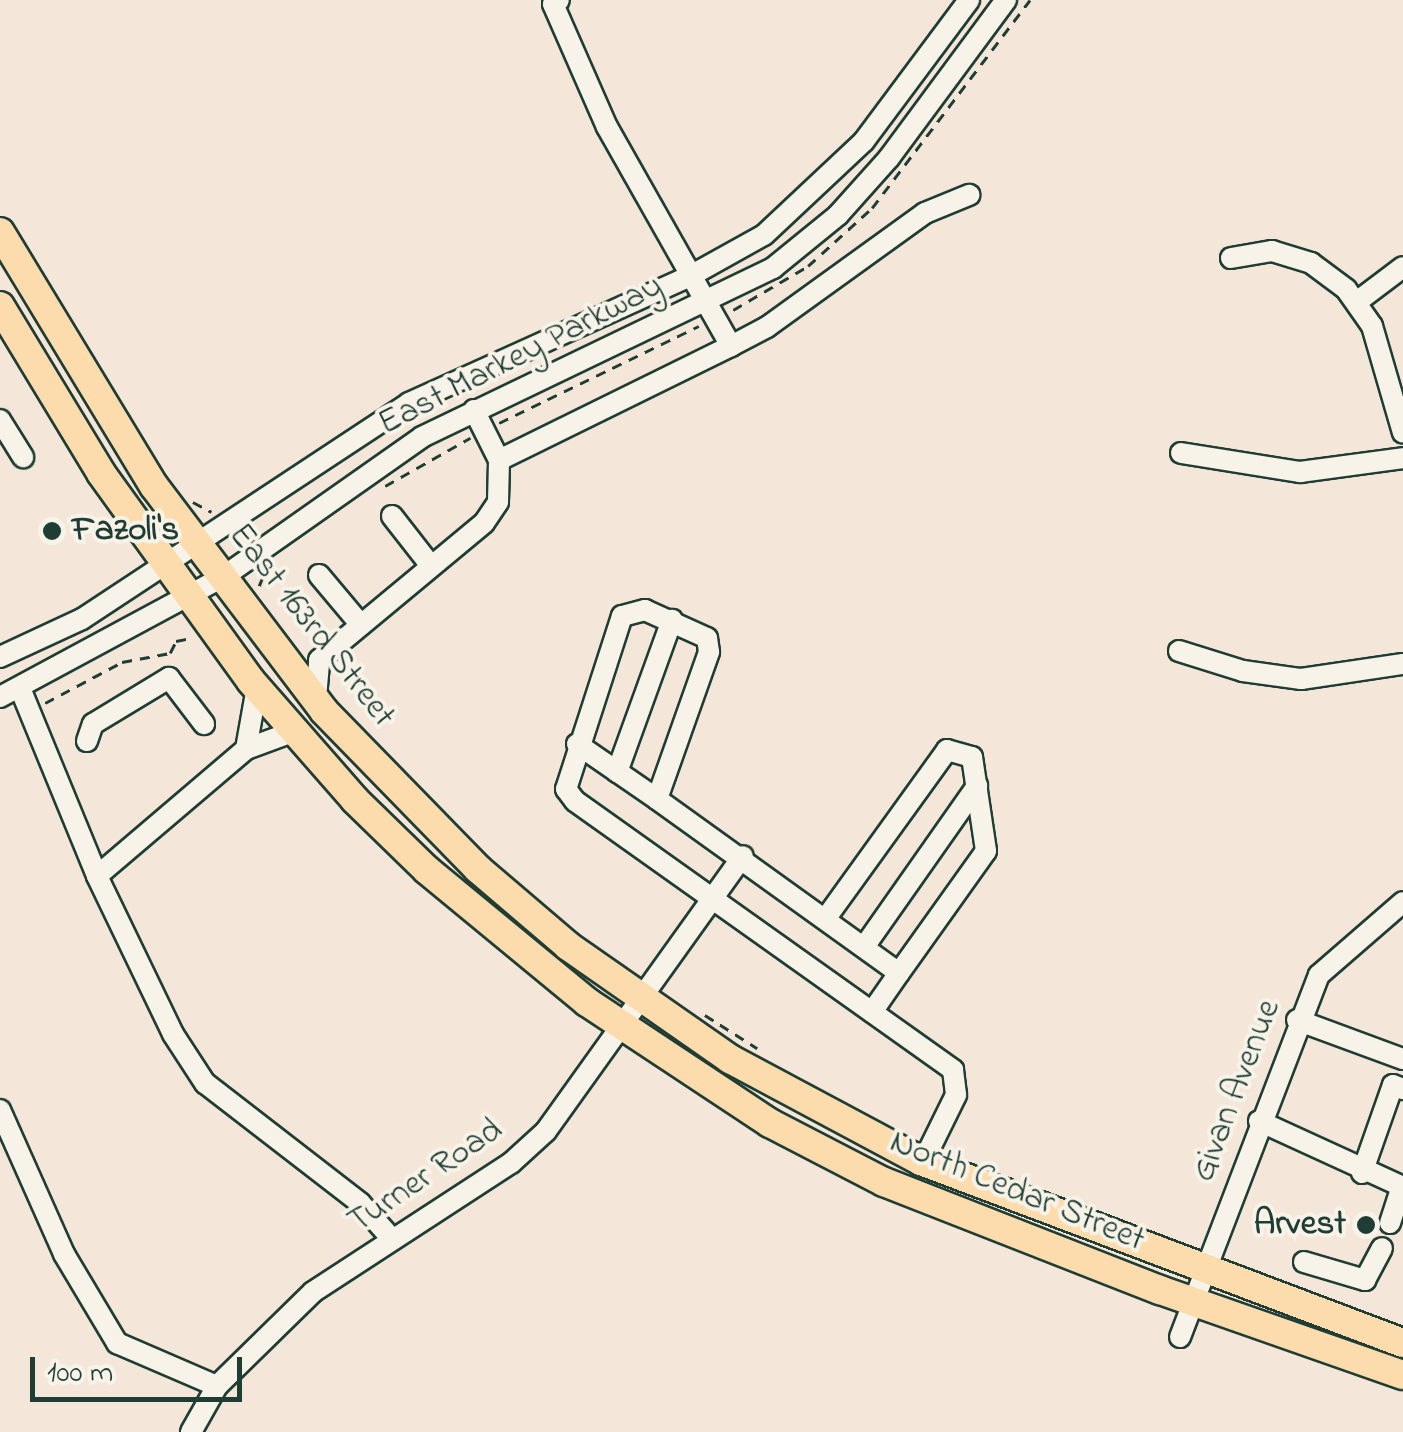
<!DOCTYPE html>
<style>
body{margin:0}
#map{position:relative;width:1403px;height:1432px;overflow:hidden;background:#f4e6d8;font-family:"Indie Flower",sans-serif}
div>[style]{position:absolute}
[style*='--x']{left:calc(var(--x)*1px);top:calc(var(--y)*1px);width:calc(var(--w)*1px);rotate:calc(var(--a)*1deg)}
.path>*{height:2.5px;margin-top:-1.25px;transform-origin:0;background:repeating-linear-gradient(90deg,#1f3d34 0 10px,transparent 0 18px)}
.roads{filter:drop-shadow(2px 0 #1f3d34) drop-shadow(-2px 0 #1f3d34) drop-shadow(0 2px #1f3d34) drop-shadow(0 -2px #1f3d34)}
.minor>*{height:20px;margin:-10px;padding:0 10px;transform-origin:10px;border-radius:10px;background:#f7f3e8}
.major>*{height:28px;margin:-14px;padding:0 14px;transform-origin:14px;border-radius:14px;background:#fcdcac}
.dots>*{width:28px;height:28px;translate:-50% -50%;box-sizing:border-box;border:5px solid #f7f3e8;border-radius:50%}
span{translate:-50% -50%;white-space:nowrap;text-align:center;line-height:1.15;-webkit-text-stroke:8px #f7f3e8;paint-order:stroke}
.street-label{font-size:35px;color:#1f3d34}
.poi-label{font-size:35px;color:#1f3d34;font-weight:700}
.left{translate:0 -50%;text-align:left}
.right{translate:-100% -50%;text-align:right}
.scale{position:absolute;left:30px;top:1357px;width:212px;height:45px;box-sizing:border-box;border:5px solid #1f3d34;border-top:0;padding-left:12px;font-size:30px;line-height:35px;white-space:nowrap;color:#1f3d34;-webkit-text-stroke:8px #f7f3e8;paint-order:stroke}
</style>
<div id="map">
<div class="path">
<i style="--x:733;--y:310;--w:87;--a:-30.4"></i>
<i style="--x:808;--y:266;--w:86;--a:-42.2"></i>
<i style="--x:872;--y:208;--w:261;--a:-52.8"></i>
<i style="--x:499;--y:423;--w:222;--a:-25.9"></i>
<i style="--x:385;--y:486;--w:98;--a:-29.5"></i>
<i style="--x:193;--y:502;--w:21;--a:28"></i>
<i style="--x:259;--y:586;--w:16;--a:-68"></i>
<i style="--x:45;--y:703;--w:87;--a:-28"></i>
<i style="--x:122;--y:662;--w:49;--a:-10.6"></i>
<i style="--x:170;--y:653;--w:13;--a:-63"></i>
<i style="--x:176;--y:641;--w:15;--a:-11"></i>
<i style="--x:705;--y:1015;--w:62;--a:32.4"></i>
</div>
<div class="roads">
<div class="minor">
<i style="--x:1231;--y:258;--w:42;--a:-9.7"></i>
<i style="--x:1272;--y:251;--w:41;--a:17.1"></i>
<i style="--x:1311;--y:263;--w:44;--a:36.6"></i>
<i style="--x:1346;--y:289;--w:45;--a:54.9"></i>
<i style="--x:1372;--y:326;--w:111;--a:73.8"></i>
<i style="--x:1358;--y:301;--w:56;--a:-37.1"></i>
<i style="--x:731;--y:346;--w:41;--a:-27.8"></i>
<i style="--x:767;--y:327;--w:195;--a:-35.8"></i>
<i style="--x:925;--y:213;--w:48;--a:-22.2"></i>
<i style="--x:0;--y:420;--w:44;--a:58.1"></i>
<i style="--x:1181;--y:453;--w:121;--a:9.1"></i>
<i style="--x:1300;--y:472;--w:104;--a:-7.7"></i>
<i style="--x:499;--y:460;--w:258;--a:-26.2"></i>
<i style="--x:731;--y:346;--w:252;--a:-119.5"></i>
<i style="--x:607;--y:127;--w:134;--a:-113.7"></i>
<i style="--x:553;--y:4;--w:7;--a:-34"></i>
<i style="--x:392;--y:516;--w:63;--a:52"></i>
<i style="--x:319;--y:575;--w:65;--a:50"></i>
<i style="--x:1179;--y:651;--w:67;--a:17.4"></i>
<i style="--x:1243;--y:671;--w:59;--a:7.9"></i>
<i style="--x:1301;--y:679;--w:103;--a:-8.4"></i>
<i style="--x:0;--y:657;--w:90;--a:-24.9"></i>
<i style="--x:82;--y:619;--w:392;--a:-33.4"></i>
<i style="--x:409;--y:403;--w:311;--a:-24.3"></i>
<i style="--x:692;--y:275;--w:82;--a:-29.1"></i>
<i style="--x:764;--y:235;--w:137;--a:-43.2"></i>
<i style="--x:864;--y:141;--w:176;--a:-53.3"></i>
<i style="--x:20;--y:688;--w:203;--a:67.7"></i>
<i style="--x:97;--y:876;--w:196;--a:-40.4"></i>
<i style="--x:246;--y:749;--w:52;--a:-20.2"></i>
<i style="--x:0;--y:697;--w:253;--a:-28.3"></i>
<i style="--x:223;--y:577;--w:243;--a:-35.1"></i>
<i style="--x:422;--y:437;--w:390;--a:-25.7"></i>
<i style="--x:773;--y:268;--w:84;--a:-39.2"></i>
<i style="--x:838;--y:215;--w:76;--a:-48.2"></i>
<i style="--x:889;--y:158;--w:197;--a:-53.5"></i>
<i style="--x:316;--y:698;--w:38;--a:-85"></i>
<i style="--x:319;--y:660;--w:214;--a:-39.7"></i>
<i style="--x:484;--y:523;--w:25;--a:-56"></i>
<i style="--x:498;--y:502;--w:42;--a:-88.6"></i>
<i style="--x:499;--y:460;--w:56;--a:-116.6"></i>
<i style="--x:87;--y:741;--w:18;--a:-71"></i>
<i style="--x:93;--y:724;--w:89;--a:-31.2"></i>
<i style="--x:169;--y:678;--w:58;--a:52.7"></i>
<i style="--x:577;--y:744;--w:97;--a:34.5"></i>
<i style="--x:246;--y:749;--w:63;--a:-79.9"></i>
<i style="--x:617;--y:772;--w:162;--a:-70.1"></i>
<i style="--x:97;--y:876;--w:175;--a:64.3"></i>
<i style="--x:173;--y:1034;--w:59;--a:56.9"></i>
<i style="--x:205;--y:1083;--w:196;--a:37.7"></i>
<i style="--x:360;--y:1203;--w:48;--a:48.4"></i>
<i style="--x:826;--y:918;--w:207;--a:-54.2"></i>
<i style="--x:947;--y:750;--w:26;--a:16"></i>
<i style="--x:972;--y:757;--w:95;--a:81.5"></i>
<i style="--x:986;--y:851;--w:150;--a:125.5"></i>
<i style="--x:864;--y:947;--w:197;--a:-54.9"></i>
<i style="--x:872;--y:1012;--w:47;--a:-55.3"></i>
<i style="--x:899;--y:973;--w:298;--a:-144.3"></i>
<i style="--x:657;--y:799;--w:156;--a:-70.5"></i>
<i style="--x:709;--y:652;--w:14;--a:-98"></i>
<i style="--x:707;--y:638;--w:68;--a:-155.7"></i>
<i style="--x:645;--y:610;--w:24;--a:165"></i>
<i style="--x:622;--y:616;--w:182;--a:107.9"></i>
<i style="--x:566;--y:789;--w:15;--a:53"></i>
<i style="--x:575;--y:801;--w:464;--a:35.4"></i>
<i style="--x:953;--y:1070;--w:25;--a:83"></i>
<i style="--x:956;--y:1095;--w:75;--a:116.2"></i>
<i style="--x:1297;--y:1020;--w:113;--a:20.2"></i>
<i style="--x:0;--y:1110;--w:158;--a:66"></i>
<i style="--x:64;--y:1254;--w:104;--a:59.2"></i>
<i style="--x:117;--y:1343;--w:109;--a:23.3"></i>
<i style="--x:1259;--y:1121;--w:158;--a:24.6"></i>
<i style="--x:1362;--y:1173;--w:93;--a:-70.6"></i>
<i style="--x:1393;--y:1085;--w:11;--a:22"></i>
<i style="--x:1390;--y:1223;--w:38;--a:-72"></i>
<i style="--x:1304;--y:1262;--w:64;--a:16.4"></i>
<i style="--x:1365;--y:1280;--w:36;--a:-62"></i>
<i style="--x:1180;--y:1337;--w:388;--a:-69"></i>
<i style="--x:1319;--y:975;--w:111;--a:-41"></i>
<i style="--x:191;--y:1432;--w:53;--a:-60.5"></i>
<i style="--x:217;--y:1386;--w:134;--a:-44.4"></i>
<i style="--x:313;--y:1292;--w:236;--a:-33.1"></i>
<i style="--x:511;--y:1163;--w:47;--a:-42.4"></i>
<i style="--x:546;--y:1131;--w:338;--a:-54.4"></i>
</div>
<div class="major">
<i style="--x:0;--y:232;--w:297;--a:58.8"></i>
<i style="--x:154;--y:486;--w:282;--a:52.9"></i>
<i style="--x:324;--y:711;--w:221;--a:45.7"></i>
<i style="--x:478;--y:869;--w:118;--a:40.5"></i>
<i style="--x:568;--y:946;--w:198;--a:34.9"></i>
<i style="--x:730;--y:1059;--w:217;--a:28.1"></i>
<i style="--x:921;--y:1161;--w:515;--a:20.69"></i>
<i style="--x:0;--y:306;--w:195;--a:58.8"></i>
<i style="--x:101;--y:473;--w:256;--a:54.2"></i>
<i style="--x:251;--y:681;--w:158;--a:48.8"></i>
<i style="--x:355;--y:800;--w:100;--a:44.2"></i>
<i style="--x:427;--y:870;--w:207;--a:39.5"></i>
<i style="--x:587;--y:1002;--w:219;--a:33.5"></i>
<i style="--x:770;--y:1123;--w:128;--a:27.4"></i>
<i style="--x:884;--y:1182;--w:296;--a:21.4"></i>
<i style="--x:1160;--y:1290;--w:257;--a:19.3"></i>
</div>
</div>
<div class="dots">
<i style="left:52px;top:531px;background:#1f3d34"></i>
<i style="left:1366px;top:1225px;background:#1f3d34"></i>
</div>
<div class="street-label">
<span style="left:521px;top:356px;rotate:-27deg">East Markey Parkway</span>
<span style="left:311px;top:626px;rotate:52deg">East 163rd Street</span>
<span style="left:1237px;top:1091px;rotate:-69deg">Givan Avenue</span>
<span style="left:426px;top:1177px;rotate:-34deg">Turner Road</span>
<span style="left:1017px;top:1192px;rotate:22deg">North Cedar Street</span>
</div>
<div class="poi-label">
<span class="left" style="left:72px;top:531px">Fazoli's</span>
<span class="right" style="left:1346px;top:1225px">Arvest</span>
</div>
<div class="scale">100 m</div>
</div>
